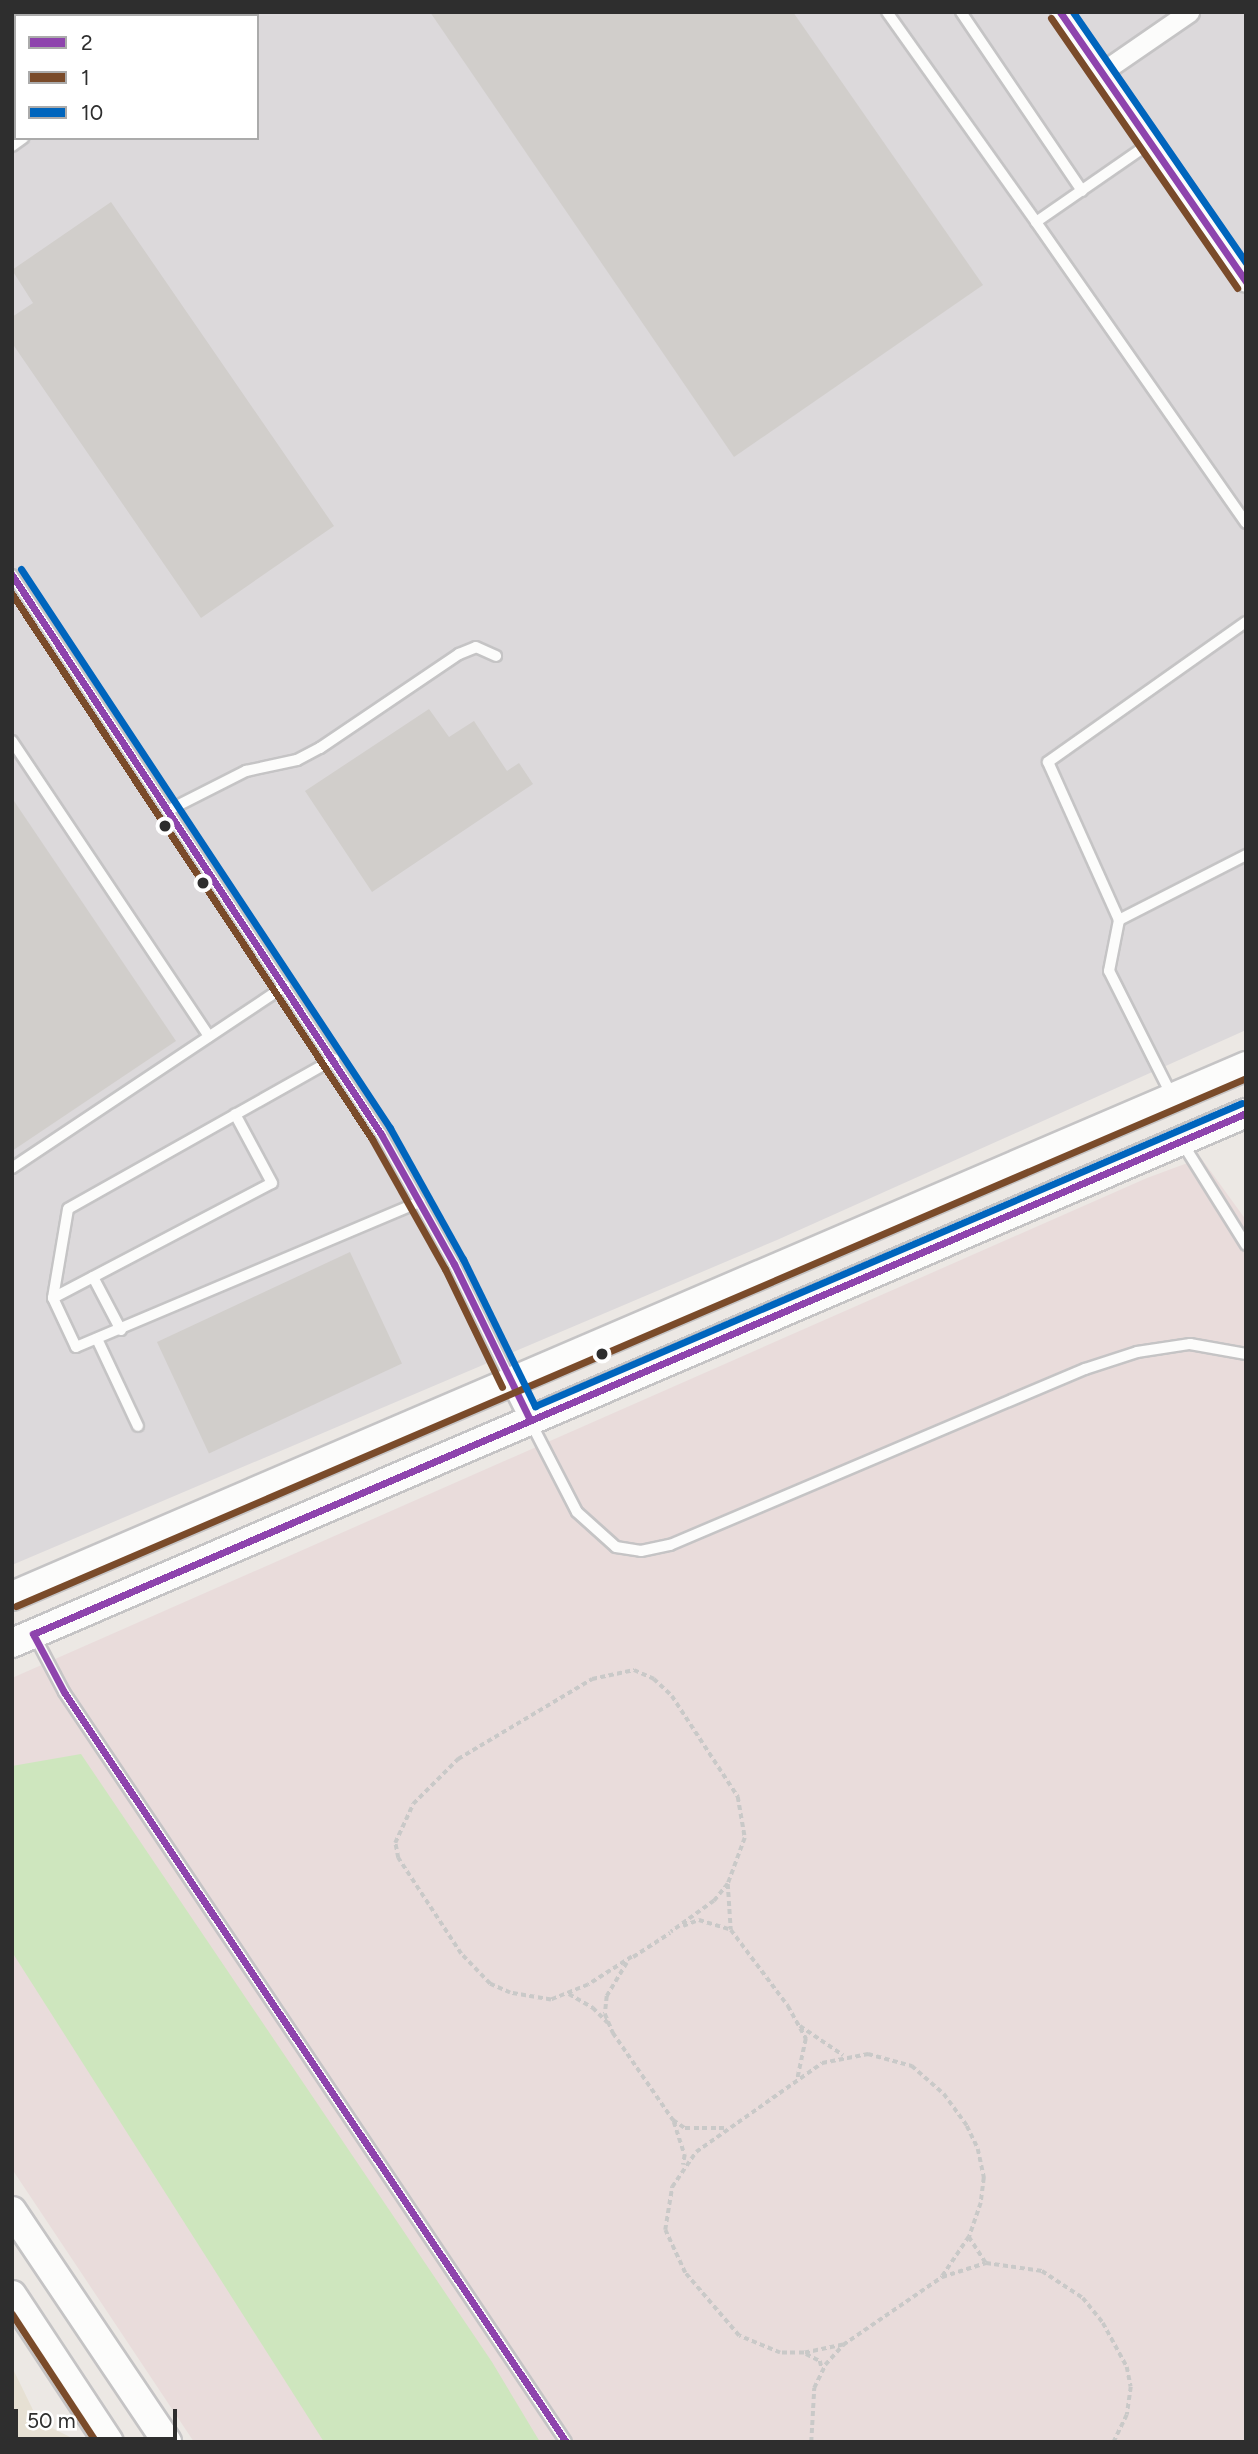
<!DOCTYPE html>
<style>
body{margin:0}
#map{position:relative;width:1258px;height:2454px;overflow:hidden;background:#ece8e4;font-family:Figtree,sans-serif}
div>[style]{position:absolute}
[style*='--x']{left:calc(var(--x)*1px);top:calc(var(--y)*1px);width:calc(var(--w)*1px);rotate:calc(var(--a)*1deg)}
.industrial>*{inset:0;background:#dcd9db}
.education>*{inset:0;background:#e6e0d3}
.medical>*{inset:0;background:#e9dcdb}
.green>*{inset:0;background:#cee6be}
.building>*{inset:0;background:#d1cecb;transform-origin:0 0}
.path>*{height:3.5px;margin-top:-1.75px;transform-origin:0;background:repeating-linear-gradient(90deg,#c9c9c8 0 5px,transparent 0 8.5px)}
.roads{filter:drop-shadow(2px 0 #c5c4c5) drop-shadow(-2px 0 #c5c4c5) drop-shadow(0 2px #c5c4c5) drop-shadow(0 -2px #c5c4c5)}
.service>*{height:10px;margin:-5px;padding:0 5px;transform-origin:5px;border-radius:5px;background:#fcfcfb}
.minor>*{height:19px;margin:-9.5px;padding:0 9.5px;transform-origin:9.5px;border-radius:9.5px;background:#fcfcfb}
.secondary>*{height:28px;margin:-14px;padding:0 14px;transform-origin:14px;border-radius:14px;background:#fcfcfb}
.bus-1>*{height:7px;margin:-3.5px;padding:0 3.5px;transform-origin:3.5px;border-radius:3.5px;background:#8e44ad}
.bus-2>*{height:7px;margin:-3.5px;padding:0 3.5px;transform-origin:3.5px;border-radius:3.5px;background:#7a4b2a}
.bus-3>*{height:7px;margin:-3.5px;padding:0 3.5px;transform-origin:3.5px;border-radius:3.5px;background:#0065bd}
.dots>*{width:19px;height:19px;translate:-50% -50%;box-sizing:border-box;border:4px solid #fff;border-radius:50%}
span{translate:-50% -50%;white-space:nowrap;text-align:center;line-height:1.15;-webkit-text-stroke:7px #fff;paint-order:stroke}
.frame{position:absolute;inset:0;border:14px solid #2e2e2e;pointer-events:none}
.legend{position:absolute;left:14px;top:14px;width:245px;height:126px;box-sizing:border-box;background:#fff;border:2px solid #ababab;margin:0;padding:9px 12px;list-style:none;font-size:21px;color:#2e2e2e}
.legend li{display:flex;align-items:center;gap:14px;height:35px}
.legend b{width:35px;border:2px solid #ababab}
.scale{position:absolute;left:14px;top:2409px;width:163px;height:32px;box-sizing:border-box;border:4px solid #2e2e2e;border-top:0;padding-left:9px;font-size:21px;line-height:24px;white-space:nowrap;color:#2e2e2e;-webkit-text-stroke:5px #fff;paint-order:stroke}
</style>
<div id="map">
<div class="industrial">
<i style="clip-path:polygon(evenodd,12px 12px,1246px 12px,1246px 1030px,777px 1240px,12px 1565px,12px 12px,16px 16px,257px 16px,257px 138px,16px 138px,16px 16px)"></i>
</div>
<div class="education">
<i style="clip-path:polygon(12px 2367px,33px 2410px,50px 2427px,80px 2442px,12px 2442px)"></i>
</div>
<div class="medical">
<i style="clip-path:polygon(1201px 1158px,1246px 1220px,1246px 2442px,194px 2442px,12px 2169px,12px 1678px,1147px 1178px)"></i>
</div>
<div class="green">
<i style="clip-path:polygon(81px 1754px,492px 2362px,540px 2442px,324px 2442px,12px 1952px,12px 1766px)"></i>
</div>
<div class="building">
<i style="clip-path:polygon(430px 12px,793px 12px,983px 285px,734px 457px)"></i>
<i style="clip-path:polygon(111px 202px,334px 526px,201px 618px,12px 343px,12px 317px,33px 303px,12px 270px)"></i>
<i style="clip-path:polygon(429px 709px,449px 737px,474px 721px,507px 771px,519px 763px,533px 784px,372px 892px,305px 791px)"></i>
<i style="clip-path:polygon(12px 798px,176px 1041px,12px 1151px)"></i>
<i style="left:350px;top:1252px;width:123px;height:213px;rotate:65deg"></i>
</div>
<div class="path">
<i style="--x:728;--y:1884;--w:46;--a:86.3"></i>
<i style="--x:683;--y:1926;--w:17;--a:-21"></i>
<i style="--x:699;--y:1920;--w:34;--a:17"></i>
<i style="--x:731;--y:1930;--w:95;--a:53.1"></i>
<i style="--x:788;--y:2006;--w:38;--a:61"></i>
<i style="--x:806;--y:2039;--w:40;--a:102"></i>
<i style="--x:632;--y:1957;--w:52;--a:147.5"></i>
<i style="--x:588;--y:1985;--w:40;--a:158"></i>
<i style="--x:551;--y:2000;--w:42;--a:-170.3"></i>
<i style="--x:510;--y:1993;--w:22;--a:-156"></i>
<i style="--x:490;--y:1984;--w:42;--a:-134"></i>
<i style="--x:461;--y:1954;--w:115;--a:-123.3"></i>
<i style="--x:398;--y:1858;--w:15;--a:-101"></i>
<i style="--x:395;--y:1843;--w:43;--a:-65.2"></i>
<i style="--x:413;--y:1804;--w:64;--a:-45"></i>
<i style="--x:458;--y:1759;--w:156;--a:-30.8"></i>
<i style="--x:592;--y:1679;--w:43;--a:-12.1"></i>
<i style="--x:634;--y:1670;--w:22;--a:24"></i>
<i style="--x:654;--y:1679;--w:25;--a:43"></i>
<i style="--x:672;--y:1696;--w:121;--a:56.8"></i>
<i style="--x:738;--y:1797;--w:42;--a:80.3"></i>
<i style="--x:745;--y:1838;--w:49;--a:110.3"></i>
<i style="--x:728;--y:1884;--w:22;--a:129"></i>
<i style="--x:714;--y:1901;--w:53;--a:144.2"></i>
<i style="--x:633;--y:1957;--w:44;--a:-33"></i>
<i style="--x:627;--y:1963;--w:39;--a:121"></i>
<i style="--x:607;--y:1996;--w:18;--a:96"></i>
<i style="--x:605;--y:2014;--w:21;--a:67"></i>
<i style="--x:613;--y:2033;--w:106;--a:55.4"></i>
<i style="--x:673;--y:2120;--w:14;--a:34"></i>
<i style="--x:685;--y:2128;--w:42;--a:0"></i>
<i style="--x:569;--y:1994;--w:28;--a:30"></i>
<i style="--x:593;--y:2008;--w:21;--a:45"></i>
<i style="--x:800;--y:2026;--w:52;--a:34"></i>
<i style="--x:674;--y:2122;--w:35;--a:72"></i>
<i style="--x:685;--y:2155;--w:10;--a:101"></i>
<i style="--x:969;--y:2237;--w:31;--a:57"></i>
<i style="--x:843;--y:2345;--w:40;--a:168"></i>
<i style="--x:804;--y:2353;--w:24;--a:180"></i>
<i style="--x:780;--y:2353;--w:44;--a:-157.5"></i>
<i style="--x:739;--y:2336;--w:83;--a:-130.6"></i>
<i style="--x:685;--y:2273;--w:47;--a:-114.9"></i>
<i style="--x:665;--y:2230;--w:44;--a:-80.8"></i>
<i style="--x:672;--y:2187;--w:42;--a:-55.6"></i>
<i style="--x:696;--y:2152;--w:154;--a:-35.2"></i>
<i style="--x:822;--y:2063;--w:47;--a:-11.1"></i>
<i style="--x:868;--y:2054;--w:46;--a:15.3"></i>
<i style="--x:912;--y:2066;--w:43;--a:41.2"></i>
<i style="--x:944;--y:2094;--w:39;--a:54"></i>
<i style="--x:967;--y:2126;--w:25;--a:64"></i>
<i style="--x:978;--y:2149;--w:30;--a:78"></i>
<i style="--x:984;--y:2178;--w:25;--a:97"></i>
<i style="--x:981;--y:2203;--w:36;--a:109"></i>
<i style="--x:969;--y:2237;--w:48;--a:124"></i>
<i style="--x:806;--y:2354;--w:16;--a:27"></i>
<i style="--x:820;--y:2361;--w:8;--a:76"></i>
<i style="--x:811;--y:2442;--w:54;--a:-86.8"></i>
<i style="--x:814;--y:2388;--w:25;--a:-64"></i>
<i style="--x:825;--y:2365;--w:27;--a:-48"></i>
<i style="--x:843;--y:2345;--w:120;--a:-34.5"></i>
<i style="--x:942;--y:2277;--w:46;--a:-17.7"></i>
<i style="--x:986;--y:2263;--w:57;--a:8.1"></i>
<i style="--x:1042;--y:2271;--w:49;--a:33.4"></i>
<i style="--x:1083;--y:2298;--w:32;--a:51"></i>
<i style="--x:1103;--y:2323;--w:50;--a:61.4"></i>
<i style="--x:1127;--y:2367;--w:20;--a:79"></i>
<i style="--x:1131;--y:2387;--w:28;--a:98"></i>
<i style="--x:1127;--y:2415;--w:30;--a:116"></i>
</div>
<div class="roads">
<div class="service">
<i style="--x:887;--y:12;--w:257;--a:54.6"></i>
<i style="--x:1036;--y:222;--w:139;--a:-34.7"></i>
<i style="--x:961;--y:12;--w:216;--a:55.9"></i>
<i style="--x:184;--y:16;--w:6;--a:-39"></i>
<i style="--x:12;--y:146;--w:14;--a:-36"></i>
<i style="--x:1036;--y:222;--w:367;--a:55.1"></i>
<i style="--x:12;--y:575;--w:670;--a:56.57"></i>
<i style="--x:381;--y:1134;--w:149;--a:60.7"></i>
<i style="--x:454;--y:1264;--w:130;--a:64"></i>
<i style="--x:12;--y:741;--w:355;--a:56.3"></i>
<i style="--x:167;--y:811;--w:89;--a:-26.9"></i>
<i style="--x:246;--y:771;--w:52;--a:-12.2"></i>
<i style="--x:297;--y:760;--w:26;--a:-28"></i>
<i style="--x:320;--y:748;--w:168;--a:-34.1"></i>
<i style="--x:459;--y:654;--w:18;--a:-22"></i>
<i style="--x:476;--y:647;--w:22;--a:24"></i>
<i style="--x:1119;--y:920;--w:143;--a:-27.1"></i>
<i style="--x:334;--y:1059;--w:305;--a:150.6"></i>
<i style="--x:68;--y:1209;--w:90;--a:99.6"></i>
<i style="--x:53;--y:1298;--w:54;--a:64.9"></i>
<i style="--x:76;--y:1347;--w:373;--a:-22.9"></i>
<i style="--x:1172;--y:1096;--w:140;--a:-116.7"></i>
<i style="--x:1109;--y:971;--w:52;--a:-78.9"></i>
<i style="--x:1119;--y:920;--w:173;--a:-114.2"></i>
<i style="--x:1048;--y:762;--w:242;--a:-35.3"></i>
<i style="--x:1183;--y:1144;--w:119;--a:58"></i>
<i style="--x:12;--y:1168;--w:328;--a:-33.7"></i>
<i style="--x:93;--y:1277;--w:60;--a:62.2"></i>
<i style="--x:53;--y:1298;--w:247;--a:-27.7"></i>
<i style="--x:272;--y:1183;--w:78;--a:-118.2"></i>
<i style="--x:97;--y:1339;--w:96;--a:64.8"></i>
<i style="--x:530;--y:1421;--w:102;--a:62.7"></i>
<i style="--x:577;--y:1512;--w:52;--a:41.9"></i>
<i style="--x:616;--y:1547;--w:25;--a:9"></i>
<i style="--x:641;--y:1551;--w:30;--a:-12"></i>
<i style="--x:670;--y:1545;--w:451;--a:-23"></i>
<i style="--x:1085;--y:1369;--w:55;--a:-18.1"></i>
<i style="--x:1137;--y:1352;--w:54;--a:-8.6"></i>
<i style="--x:1190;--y:1344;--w:57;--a:10.1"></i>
<i style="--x:34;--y:1635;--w:64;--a:62.2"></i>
<i style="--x:64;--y:1692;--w:902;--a:56.2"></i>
</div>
<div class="minor">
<i style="--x:1060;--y:12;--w:328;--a:55.4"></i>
<i style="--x:1102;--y:72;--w:106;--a:-34.6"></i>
<i style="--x:511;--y:1382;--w:42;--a:63.4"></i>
</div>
<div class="secondary">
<i style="--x:12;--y:1596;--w:1343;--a:-23.24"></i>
<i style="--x:12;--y:1643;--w:1343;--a:-23.24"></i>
<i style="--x:12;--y:2211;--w:278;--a:56.1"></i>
<i style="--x:12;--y:2295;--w:176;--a:56.6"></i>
</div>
</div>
<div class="bus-1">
<i style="--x:1060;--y:12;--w:328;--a:55.4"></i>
<i style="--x:12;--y:575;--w:670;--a:56.57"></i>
<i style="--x:381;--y:1134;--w:149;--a:60.7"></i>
<i style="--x:454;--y:1264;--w:174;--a:64"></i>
<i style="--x:566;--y:2442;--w:902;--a:-123.8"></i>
<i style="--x:64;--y:1692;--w:66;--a:-118.1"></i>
<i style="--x:33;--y:1634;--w:1320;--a:-23.24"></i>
</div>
<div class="bus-2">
<i style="--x:1051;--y:18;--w:328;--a:55.4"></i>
<i style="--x:12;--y:594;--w:653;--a:56.55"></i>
<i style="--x:372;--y:1139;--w:149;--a:60.7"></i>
<i style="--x:445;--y:1269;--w:131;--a:64.2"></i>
<i style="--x:16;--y:1606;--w:1339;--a:-23.23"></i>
<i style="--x:12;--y:2314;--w:153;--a:56.7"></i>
</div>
<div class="bus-3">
<i style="--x:1073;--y:12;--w:305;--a:55.4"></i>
<i style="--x:21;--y:569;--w:670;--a:56.57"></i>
<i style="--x:390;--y:1128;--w:150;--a:60.9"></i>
<i style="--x:463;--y:1259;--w:164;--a:63.9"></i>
<i style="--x:535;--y:1406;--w:769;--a:-23.2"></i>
</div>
<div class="dots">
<i style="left:165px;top:826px;background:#2e2e2e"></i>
<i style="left:203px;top:883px;background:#2e2e2e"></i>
<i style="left:602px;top:1354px;background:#2e2e2e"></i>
</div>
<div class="frame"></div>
<ul class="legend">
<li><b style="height:9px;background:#8e44ad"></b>2</li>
<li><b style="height:9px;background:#7a4b2a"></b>1</li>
<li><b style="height:9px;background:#0065bd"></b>10</li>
</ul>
<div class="scale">50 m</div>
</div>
